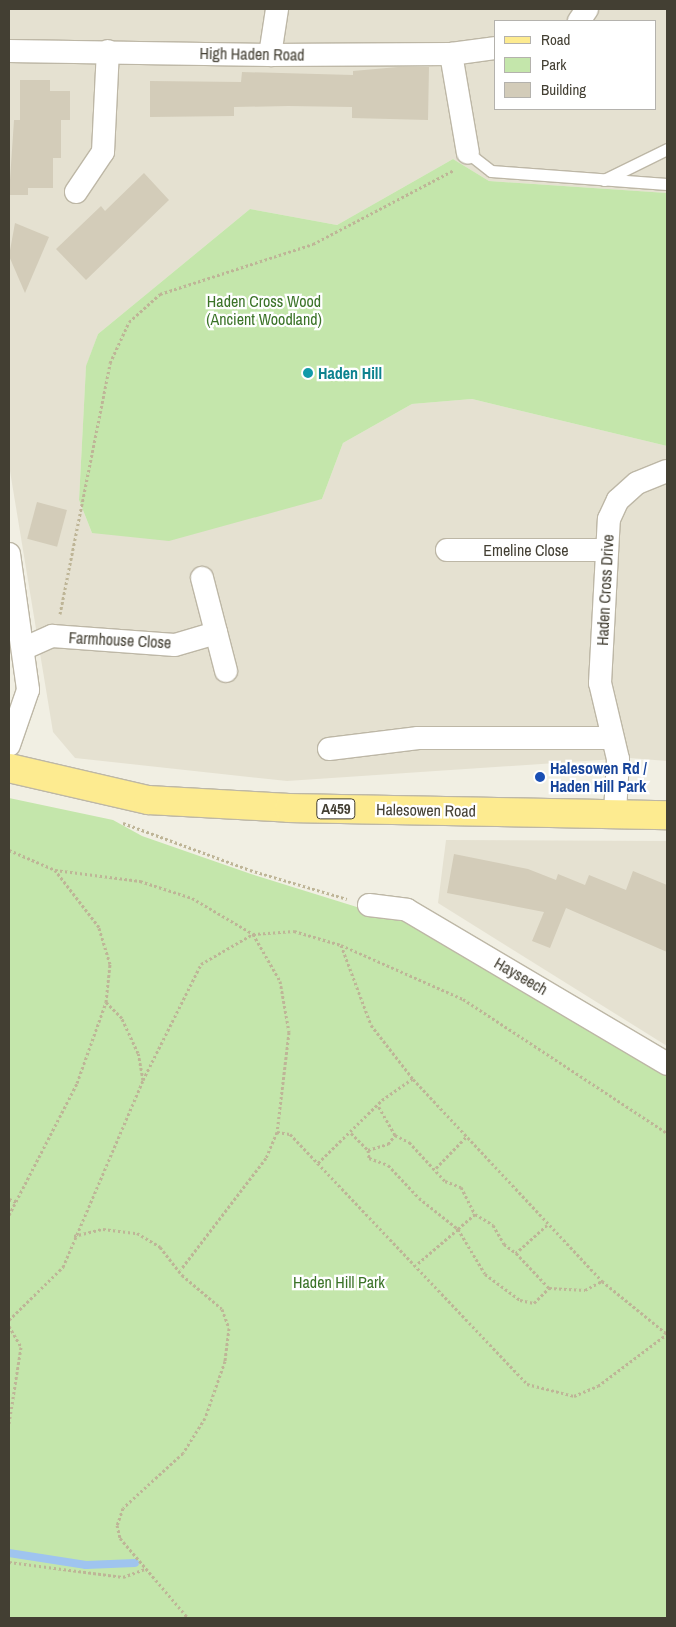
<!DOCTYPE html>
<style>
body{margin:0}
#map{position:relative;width:676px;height:1627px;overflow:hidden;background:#f1efe3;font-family:"Archivo Narrow",sans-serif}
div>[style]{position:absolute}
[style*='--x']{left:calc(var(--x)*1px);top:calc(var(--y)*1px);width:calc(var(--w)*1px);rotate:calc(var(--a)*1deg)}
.residential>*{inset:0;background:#e5e1d1}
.green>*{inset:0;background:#c4e6ab}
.stream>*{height:8px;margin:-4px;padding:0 4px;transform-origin:4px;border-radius:4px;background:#9fc4ef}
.building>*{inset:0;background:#d3ccb9;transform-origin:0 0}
.path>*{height:3px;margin-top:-1.5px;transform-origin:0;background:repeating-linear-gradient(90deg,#beb597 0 2.5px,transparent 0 5px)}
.roads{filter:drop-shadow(1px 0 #bdb7a6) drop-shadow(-1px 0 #bdb7a6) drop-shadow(0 1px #bdb7a6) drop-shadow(0 -1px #bdb7a6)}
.service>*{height:11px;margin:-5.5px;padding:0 5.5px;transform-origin:5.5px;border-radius:5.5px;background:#fff}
.minor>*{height:22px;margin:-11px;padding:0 11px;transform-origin:11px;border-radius:11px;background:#fff}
.primary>*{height:28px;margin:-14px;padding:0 14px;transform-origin:14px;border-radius:14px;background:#fdeb90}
.dots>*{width:14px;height:14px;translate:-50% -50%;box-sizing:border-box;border:2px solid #fff;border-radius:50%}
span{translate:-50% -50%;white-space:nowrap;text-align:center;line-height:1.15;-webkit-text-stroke:4.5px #fff;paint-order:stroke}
.shield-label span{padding:1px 4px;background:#fff;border:1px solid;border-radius:4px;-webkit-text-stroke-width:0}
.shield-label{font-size:15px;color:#433f33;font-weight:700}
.street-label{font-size:16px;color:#433f33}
.park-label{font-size:16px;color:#3b7328}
.culture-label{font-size:16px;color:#0d838f;font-weight:700}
.left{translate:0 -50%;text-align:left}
.transit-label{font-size:16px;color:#164399;font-weight:700}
.frame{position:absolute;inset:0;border:10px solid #433f33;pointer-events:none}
.legend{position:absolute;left:494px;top:20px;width:162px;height:90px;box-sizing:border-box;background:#fff;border:1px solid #b4b2ad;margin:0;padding:6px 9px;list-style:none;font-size:15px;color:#433f33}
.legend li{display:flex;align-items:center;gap:10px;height:25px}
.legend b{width:25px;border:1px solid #b4b2ad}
</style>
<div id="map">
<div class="residential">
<i style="clip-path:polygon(evenodd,9px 9px,667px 9px,667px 193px,489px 181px,453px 159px,337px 225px,250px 209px,98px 334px,86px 367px,79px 500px,92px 533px,322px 499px,343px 443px,412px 404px,472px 399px,667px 446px,667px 761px,630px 758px,287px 781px,75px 758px,53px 732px,9px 465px,9px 9px,495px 21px,655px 21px,655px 109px,495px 109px,495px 21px)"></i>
<i style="clip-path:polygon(446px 840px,667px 841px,667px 1046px,438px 903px)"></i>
</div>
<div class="green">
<i style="clip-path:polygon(453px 159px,489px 181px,667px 193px,667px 446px,472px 399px,412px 404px,343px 443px,322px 499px,169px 541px,92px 533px,79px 500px,86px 366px,98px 334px,250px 209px,337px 225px)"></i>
<i style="clip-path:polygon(9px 798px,113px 820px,142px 836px,251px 874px,405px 922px,541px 995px,667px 1076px,667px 1618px,9px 1618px)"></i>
</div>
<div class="stream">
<i style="--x:9;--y:1553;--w:78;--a:8.9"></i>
<i style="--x:86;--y:1565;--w:49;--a:-2.3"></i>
</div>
<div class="building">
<i style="clip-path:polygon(398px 67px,429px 67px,428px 120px,352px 118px,352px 107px,288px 106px,234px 107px,234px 116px,150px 117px,150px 81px,241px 82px,242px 72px,353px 75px,353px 71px)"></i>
<i style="clip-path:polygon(20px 80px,50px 80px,50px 91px,70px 91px,70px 120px,61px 120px,61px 158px,53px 158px,53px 188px,28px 188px,28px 195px,9px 195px,14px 120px,20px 120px)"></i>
<i style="clip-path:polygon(144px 173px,169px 200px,86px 280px,56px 249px,101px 206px,105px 211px)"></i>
<i style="clip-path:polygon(15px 223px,49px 237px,25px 293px,9px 256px)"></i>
<i style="left:37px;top:502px;width:31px;height:38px;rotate:15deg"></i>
<i style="clip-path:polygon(454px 854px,528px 869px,556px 880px,558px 874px,585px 885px,589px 875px,626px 890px,633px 871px,667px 885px,667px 952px,566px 908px,550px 948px,532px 941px,544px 912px,447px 893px)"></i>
</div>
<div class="path">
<i style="--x:60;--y:614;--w:256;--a:-78.7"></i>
<i style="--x:110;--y:363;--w:45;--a:-65.1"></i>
<i style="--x:129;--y:322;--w:42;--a:-42.1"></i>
<i style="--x:160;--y:294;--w:161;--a:-18.1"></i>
<i style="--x:313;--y:244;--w:159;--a:-27.7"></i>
<i style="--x:123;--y:823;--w:135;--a:20.3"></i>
<i style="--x:250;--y:870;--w:101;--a:16.6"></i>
<i style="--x:9;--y:850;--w:50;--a:23.5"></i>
<i style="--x:55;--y:870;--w:86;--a:7.4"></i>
<i style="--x:140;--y:881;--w:55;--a:18.1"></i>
<i style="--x:192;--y:898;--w:71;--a:30.5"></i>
<i style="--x:253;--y:934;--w:54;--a:60.1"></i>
<i style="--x:280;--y:981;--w:52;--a:80"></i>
<i style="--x:289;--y:1032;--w:101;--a:96.8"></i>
<i style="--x:277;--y:1132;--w:28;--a:113"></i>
<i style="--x:266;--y:1158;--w:140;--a:127.4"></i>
<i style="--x:341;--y:945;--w:133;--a:23.9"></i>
<i style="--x:463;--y:999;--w:244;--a:33.3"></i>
<i style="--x:143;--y:1080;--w:130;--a:-63.4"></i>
<i style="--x:201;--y:964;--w:60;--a:-30"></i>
<i style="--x:253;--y:934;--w:41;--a:-4.2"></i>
<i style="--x:294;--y:931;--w:49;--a:16.6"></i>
<i style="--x:341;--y:945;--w:85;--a:69.4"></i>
<i style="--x:371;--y:1025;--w:68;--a:52.1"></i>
<i style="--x:413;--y:1079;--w:277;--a:46.9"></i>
<i style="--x:602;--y:1281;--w:84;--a:39.2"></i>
<i style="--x:277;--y:1132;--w:13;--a:9"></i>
<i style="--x:290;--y:1134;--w:344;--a:46.5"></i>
<i style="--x:527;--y:1384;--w:49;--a:14.3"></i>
<i style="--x:574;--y:1396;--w:26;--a:-23"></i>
<i style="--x:598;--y:1386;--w:86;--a:-37"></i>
<i style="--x:351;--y:1133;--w:24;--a:45"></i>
<i style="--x:368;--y:1150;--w:8;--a:83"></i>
<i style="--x:369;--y:1158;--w:20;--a:20"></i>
<i style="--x:388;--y:1165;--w:45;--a:46.8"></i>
<i style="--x:419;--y:1198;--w:50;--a:38.5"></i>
<i style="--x:458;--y:1229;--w:55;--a:139.4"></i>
<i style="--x:395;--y:1135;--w:16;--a:27"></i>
<i style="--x:409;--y:1142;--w:53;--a:47.3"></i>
<i style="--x:445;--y:1181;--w:17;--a:21"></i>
<i style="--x:461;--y:1187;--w:30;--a:63"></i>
<i style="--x:475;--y:1214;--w:21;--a:31"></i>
<i style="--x:493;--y:1225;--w:22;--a:60"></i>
<i style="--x:504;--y:1244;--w:15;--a:37"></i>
<i style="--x:368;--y:1150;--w:21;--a:-17"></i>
<i style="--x:388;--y:1144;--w:11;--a:-52"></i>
<i style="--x:395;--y:1135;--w:34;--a:-120"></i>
<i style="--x:318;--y:1163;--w:90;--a:-44.5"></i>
<i style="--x:382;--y:1100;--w:37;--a:-35"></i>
<i style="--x:436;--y:1168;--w:43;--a:-45.9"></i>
<i style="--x:9;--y:1199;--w:9;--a:21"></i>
<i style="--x:475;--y:1214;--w:23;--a:139"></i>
<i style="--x:458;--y:1229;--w:52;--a:59"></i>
<i style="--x:485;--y:1274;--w:44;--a:36.6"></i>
<i style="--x:520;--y:1300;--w:14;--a:12"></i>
<i style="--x:534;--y:1303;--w:21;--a:-45"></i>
<i style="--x:549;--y:1288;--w:36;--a:3"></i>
<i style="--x:585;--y:1290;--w:19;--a:-28"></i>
<i style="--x:9;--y:1215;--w:148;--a:-62.7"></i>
<i style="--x:77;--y:1083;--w:86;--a:-70.3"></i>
<i style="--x:547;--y:1225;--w:42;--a:137.9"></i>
<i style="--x:516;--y:1253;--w:48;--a:46.7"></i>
<i style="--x:74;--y:1236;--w:30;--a:-14"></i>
<i style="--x:103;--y:1229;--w:34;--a:7"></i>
<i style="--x:137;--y:1233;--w:27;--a:31"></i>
<i style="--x:160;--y:1247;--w:36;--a:52"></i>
<i style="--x:182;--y:1275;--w:52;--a:40.4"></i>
<i style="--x:222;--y:1309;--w:20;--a:70"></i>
<i style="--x:229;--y:1328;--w:33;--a:97"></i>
<i style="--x:225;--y:1361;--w:60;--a:109.3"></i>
<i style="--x:205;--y:1418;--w:41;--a:122.2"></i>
<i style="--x:183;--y:1453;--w:81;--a:137.5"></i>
<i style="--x:123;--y:1508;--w:18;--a:109"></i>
<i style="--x:117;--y:1525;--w:13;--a:77"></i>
<i style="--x:120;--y:1538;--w:105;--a:49.6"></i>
<i style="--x:9;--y:1320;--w:76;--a:-44.5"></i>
<i style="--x:63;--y:1267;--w:203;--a:-66.8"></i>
<i style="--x:143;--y:1080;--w:27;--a:-100"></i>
<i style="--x:138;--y:1053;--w:38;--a:-115"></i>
<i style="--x:122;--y:1018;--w:23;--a:-135"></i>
<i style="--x:106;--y:1002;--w:38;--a:-84"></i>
<i style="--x:110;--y:964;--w:39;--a:-107"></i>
<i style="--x:99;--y:927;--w:72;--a:-127.7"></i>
<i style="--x:9;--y:1326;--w:24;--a:60"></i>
<i style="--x:21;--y:1347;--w:78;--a:98.9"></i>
<i style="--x:9;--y:1562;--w:115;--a:7.5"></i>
<i style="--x:123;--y:1577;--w:23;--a:-20"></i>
</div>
<div class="roads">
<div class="service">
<i style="--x:468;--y:153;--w:29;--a:38"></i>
<i style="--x:491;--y:171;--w:176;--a:4.2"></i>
<i style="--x:604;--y:180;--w:70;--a:-26.2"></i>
</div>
<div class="minor">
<i style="--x:579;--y:21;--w:14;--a:-56"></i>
<i style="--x:9;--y:51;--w:261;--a:0.9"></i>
<i style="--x:270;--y:55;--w:181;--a:-0.3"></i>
<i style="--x:451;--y:54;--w:44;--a:-7.8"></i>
<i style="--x:451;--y:54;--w:100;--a:80.3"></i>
<i style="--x:270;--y:55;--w:47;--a:-81.3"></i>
<i style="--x:76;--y:192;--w:48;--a:-56"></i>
<i style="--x:103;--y:152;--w:101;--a:-87.2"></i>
<i style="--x:447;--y:550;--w:158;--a:0"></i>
<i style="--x:9;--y:554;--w:137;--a:82"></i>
<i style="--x:28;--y:690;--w:58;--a:109.1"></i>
<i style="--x:202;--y:578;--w:96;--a:75.5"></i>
<i style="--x:25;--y:648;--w:30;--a:-24"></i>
<i style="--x:52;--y:636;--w:123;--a:4.2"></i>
<i style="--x:175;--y:645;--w:43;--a:-16.3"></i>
<i style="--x:329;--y:749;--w:90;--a:-7"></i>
<i style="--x:418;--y:738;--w:193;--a:0"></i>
<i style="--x:615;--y:813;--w:54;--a:-86.8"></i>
<i style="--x:618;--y:759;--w:78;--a:-103.3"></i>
<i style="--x:600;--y:683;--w:164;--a:-86.9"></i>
<i style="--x:609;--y:519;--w:21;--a:-65"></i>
<i style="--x:618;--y:500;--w:25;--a:-42"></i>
<i style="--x:637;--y:483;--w:32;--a:-22"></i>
<i style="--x:369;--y:905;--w:38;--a:7"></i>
<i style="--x:407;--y:910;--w:302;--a:30.6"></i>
</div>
<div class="primary">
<i style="--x:9;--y:768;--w:143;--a:13"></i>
<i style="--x:148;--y:800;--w:141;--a:3.2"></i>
<i style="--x:289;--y:808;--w:378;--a:1.1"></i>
</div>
</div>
<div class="dots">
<i style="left:308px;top:373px;background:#0f9aa8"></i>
<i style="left:540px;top:777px;background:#1a4fb4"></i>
</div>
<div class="shield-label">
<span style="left:336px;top:809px">A459</span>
</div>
<div class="street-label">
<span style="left:252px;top:54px;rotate:1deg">High Haden Road</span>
<span style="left:526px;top:550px">Emeline Close</span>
<span style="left:605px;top:590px;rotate:-87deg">Haden Cross Drive</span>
<span style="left:120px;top:640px;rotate:3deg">Farmhouse Close</span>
<span style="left:426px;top:810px;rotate:1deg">Halesowen Road</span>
<span style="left:521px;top:976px;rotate:30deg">Hayseech</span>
</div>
<div class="park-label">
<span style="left:264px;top:310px">Haden Cross Wood<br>(Ancient Woodland)</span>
<span style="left:339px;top:1282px">Haden Hill Park</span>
</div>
<div class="culture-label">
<span class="left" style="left:318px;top:373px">Haden Hill</span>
</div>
<div class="transit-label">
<span class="left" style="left:550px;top:777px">Halesowen Rd /<br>Haden Hill Park</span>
</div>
<div class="frame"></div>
<ul class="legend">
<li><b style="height:6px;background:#fdeb90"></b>Road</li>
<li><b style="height:14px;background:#c4e6ab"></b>Park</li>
<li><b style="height:14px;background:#d3ccb9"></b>Building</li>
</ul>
</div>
